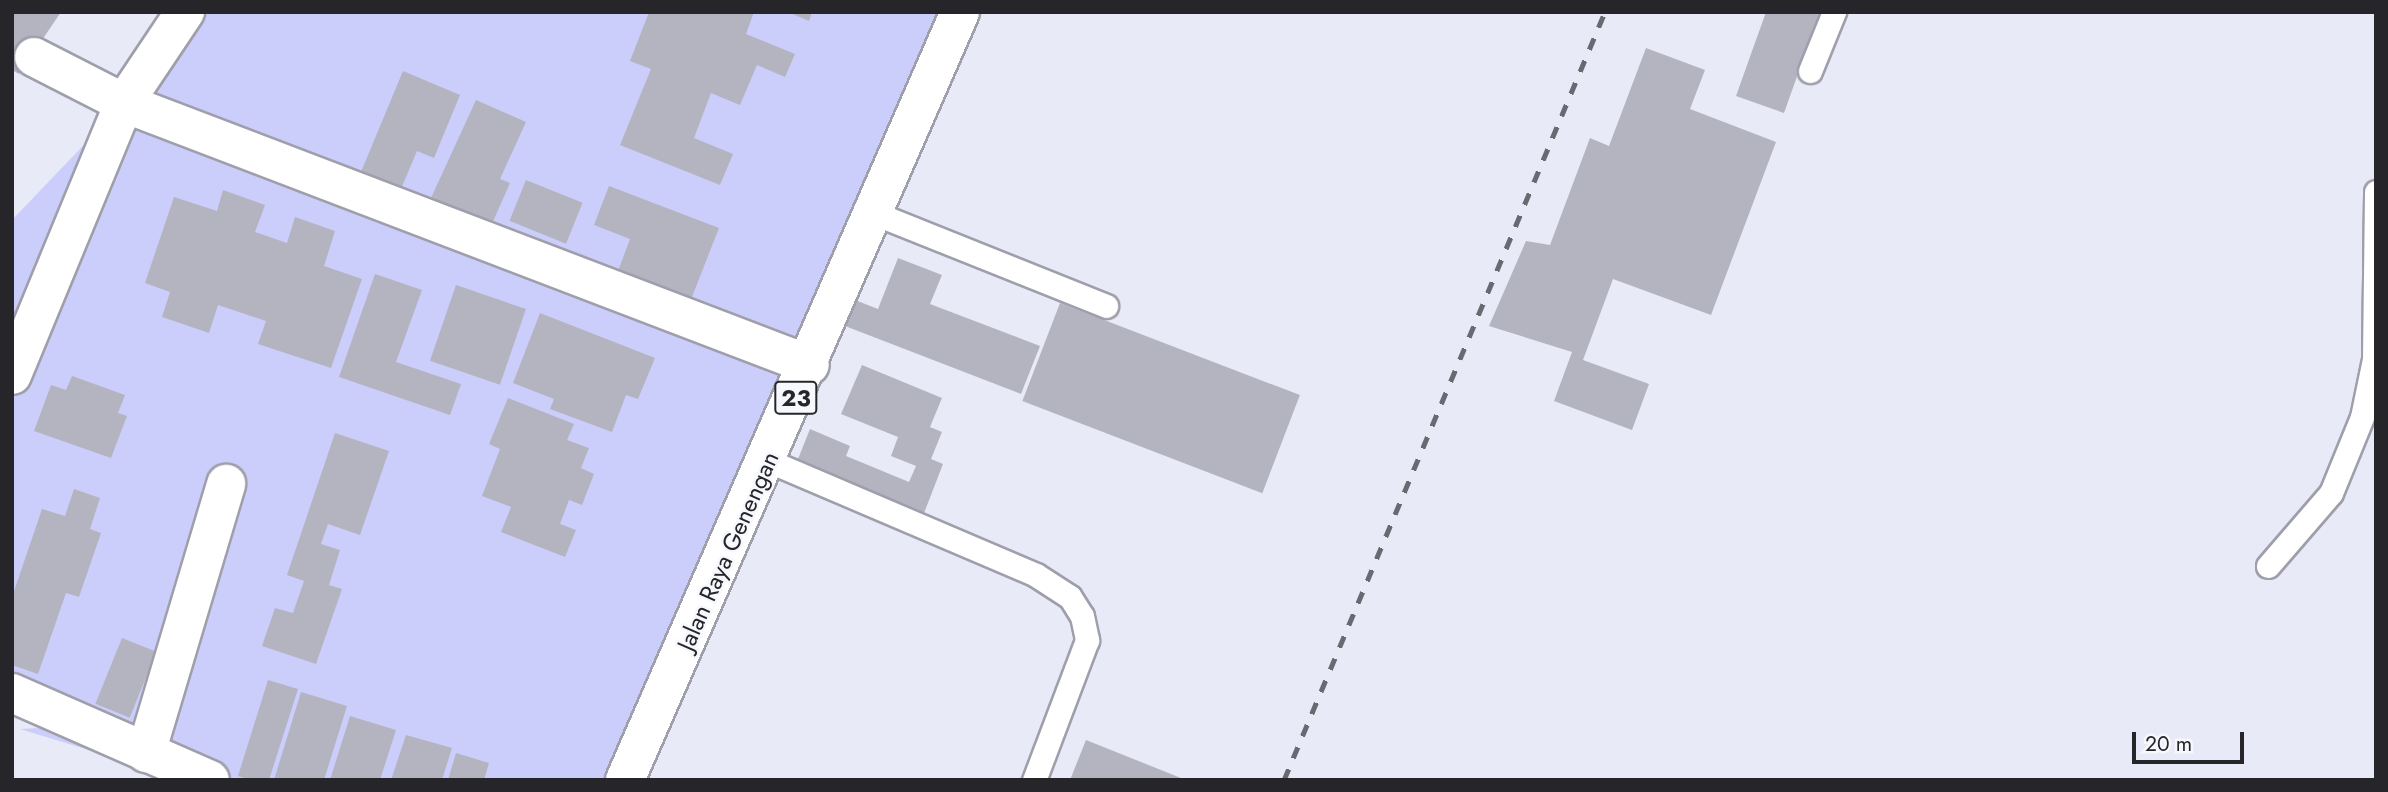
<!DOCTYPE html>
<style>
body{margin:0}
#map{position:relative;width:2388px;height:792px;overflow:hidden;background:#e9eaf7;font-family:Jost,sans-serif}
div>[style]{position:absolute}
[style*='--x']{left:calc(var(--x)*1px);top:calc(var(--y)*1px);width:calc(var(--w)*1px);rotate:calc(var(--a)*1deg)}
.green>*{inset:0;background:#cbcdfb}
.building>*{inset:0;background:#b4b4c1;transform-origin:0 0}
.roads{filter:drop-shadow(2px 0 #9f9fab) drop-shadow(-2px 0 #9f9fab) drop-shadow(0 2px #9f9fab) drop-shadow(0 -2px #9f9fab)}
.lane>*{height:23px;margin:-11.5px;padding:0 11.5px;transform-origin:11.5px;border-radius:11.5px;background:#fff}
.street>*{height:38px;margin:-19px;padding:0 19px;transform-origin:19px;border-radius:19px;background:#fff}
.highway>*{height:38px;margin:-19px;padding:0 19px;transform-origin:19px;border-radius:19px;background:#fff}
.rail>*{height:5px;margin-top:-2.5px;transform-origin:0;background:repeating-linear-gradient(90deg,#696971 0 12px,transparent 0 24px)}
span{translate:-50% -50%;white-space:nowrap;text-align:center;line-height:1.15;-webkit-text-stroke:5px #f7f8fd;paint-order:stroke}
.shield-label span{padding:2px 5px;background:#f7f8fd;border:2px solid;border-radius:5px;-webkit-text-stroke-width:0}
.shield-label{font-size:23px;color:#25252a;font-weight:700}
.street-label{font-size:24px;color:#25252a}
.frame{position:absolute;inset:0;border:14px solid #25252a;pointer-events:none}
.scale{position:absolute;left:2132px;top:732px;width:112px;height:32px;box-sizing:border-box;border:4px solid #25252a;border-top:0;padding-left:9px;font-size:21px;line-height:24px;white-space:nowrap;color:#25252a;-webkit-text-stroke:5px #f7f8fd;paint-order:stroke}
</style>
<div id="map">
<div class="green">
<i style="clip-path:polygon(185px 12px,960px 12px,625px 780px,187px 780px,20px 729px,80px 726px,12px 695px,12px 220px,124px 103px)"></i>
</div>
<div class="building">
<i style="clip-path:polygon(12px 12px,61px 12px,19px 74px,12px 70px)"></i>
<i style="clip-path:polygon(649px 12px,754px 12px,746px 34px,795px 54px,785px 77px,757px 65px,740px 105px,711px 93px,694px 138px,733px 154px,720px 185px,620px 145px,651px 69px,630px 61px)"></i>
<i style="clip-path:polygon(788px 12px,812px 12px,809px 21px)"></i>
<i style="clip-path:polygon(1766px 12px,1820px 12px,1784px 113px,1736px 96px)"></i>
<i style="clip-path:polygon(1646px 48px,1705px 70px,1690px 109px,1776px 142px,1711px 315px,1613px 279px,1583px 360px,1649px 384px,1632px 430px,1554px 401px,1572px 352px,1489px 326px,1526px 241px,1550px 245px,1590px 138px,1609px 146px)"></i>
<i style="clip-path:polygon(403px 71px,460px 95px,434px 158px,417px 151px,398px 196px,358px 179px)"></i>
<i style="clip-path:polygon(476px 100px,526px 122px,500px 179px,510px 183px,491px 226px,438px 215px,443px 203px,431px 198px)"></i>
<i style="left:526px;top:180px;width:61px;height:44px;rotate:22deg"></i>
<i style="clip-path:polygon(609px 186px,719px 228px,690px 302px,617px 274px,630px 239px,594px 225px)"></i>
<i style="clip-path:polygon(223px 190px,265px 205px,255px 232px,287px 243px,295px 217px,335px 231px,324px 266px,362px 279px,331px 368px,258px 344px,266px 321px,218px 305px,209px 333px,162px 317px,170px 292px,145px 283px,174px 197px,217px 211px)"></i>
<i style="clip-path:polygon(898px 258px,942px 275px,930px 304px,1040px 346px,1021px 394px,845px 326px,855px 300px,878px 309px)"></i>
<i style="clip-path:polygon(375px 274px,422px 290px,396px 362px,461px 384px,450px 415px,339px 377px)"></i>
<i style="left:456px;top:285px;width:74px;height:80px;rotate:19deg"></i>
<i style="left:1060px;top:303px;width:257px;height:105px;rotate:21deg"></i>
<i style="clip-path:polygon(540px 313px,655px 358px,638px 399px,626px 395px,612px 432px,550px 409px,554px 399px,513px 383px)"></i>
<i style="clip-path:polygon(862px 365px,942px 398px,930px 427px,942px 432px,931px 459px,943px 464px,921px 521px,794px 469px,810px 429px,850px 446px,846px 456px,909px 482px,916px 466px,891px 456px,898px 437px,841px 414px)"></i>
<i style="clip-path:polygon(72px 376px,125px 395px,118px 413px,127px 416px,111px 458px,34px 431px,51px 385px,66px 390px)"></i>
<i style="clip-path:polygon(508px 398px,574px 424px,567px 440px,589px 448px,581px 468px,594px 474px,582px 505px,569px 500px,560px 524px,576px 530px,565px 557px,501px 532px,511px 507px,482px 496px,500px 449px,489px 444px)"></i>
<i style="clip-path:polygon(335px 433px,389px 451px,360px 535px,328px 524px,321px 544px,340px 550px,329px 585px,342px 589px,316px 664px,262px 646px,275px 608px,293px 613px,304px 581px,287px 575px)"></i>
<i style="clip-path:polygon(74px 489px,100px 498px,90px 529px,101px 533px,79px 597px,66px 593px,38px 674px,12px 665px,12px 597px,42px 509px,65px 516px)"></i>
<i style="left:122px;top:638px;width:37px;height:71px;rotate:22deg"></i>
<i style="clip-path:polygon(268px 680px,298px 689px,269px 780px,251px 780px,238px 776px)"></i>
<i style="clip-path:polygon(301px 692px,347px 706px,324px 780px,274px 780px)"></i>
<i style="clip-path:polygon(350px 716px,396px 730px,380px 780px,330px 780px)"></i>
<i style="clip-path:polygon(406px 735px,452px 748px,442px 780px,391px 780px)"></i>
<i style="clip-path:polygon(1086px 740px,1186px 780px,1070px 780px)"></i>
<i style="clip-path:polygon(456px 753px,489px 763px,484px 780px,448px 780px)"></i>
</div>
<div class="roads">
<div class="lane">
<i style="--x:1810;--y:71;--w:64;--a:-67.9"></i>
<i style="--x:874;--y:213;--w:250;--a:21.8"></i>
<i style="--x:769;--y:461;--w:290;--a:23.1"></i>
<i style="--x:1036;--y:575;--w:40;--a:32.9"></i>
<i style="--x:1070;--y:597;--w:22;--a:58"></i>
<i style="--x:1082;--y:616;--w:25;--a:78"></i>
<i style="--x:1087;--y:640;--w:150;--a:110.7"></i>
<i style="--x:2268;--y:566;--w:96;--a:-49.2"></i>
<i style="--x:2331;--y:493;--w:82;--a:-67.8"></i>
<i style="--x:2362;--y:417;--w:59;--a:-78.3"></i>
<i style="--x:2374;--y:359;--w:167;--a:-89.3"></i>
</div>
<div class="street">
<i style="--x:34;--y:57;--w:101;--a:27.1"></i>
<i style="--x:124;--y:103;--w:734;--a:20.9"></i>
<i style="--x:12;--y:375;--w:294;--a:-67.6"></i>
<i style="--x:124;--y:103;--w:110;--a:-56.2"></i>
<i style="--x:12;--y:693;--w:216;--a:23.7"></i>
<i style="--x:146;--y:753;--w:281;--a:-73.4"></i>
</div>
<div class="highway">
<i style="--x:625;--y:780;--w:838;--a:-66.43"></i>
</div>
</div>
<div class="rail">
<i style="--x:1284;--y:780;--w:832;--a:-67.32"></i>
</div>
<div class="shield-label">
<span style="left:796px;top:398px">23</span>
</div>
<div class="street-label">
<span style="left:728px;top:551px;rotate:-66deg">Jalan Raya Genengan</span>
</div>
<div class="frame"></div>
<div class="scale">20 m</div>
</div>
